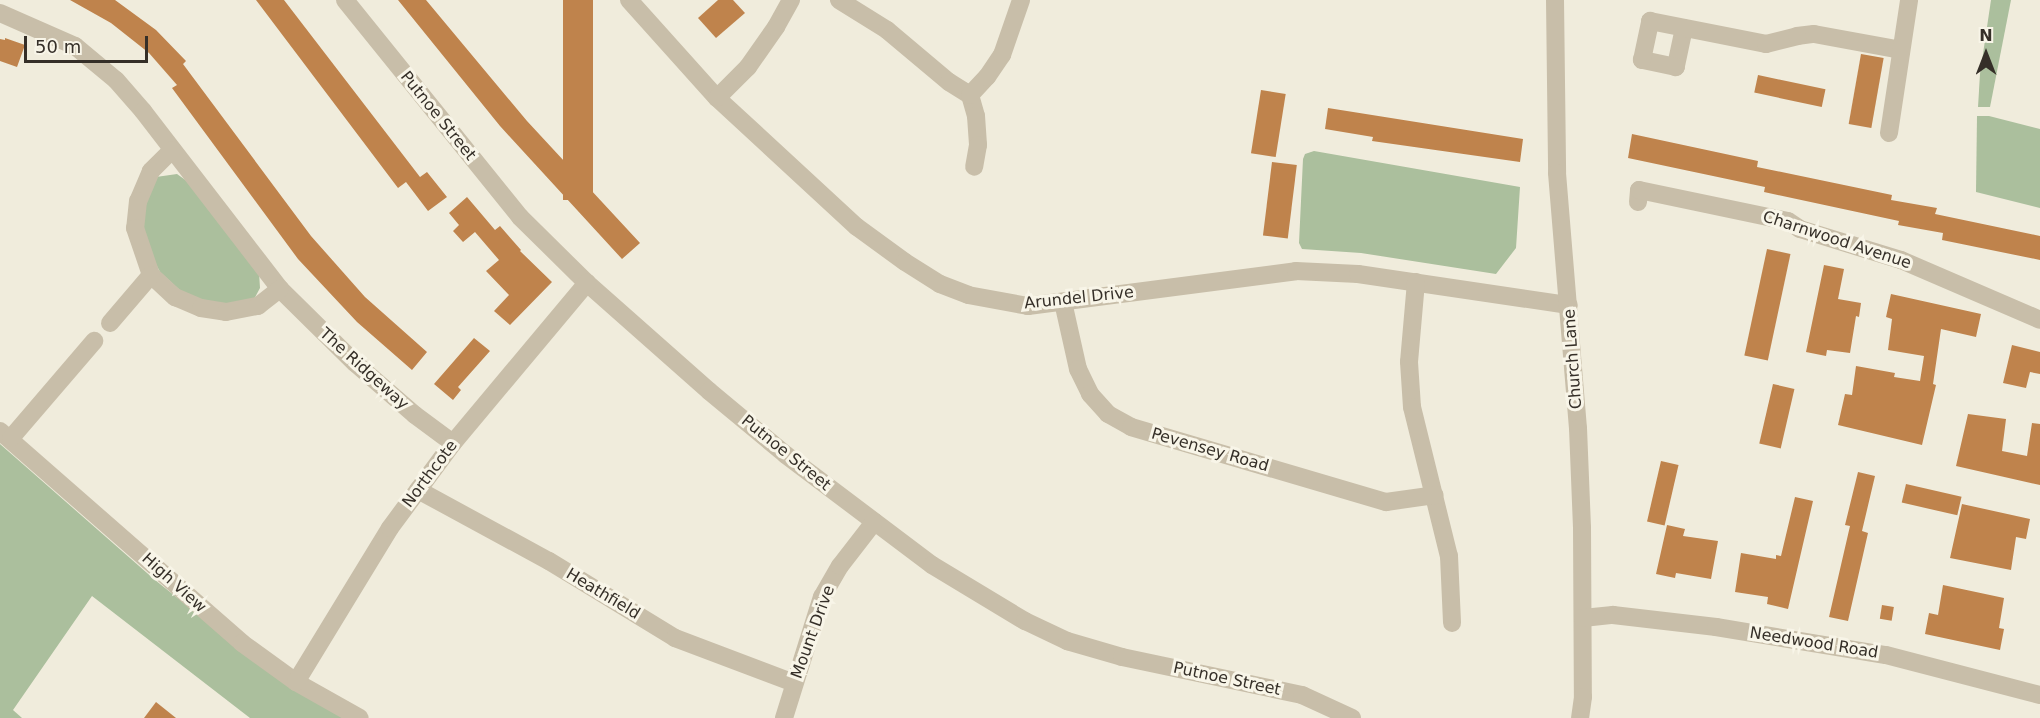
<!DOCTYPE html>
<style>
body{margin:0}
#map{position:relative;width:2040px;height:718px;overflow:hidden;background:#f0ecdc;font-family:"DejaVu Sans",sans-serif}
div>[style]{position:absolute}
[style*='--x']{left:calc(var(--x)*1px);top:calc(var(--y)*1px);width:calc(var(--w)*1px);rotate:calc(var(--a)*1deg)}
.green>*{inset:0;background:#abbf9d}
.building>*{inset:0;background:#bf834c;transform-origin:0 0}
.minor>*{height:18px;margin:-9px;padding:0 9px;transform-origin:9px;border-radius:9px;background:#c8bea9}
span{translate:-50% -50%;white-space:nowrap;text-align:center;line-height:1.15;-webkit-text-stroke:6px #f8f5e8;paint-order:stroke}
.street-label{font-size:16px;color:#352f28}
.north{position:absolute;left:1956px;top:24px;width:60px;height:60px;-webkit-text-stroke:4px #f8f5e8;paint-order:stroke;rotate:0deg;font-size:16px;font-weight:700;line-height:24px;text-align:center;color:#352f28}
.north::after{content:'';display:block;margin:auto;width:21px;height:27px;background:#352f28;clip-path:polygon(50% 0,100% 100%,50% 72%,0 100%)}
.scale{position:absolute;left:24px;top:36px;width:124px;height:27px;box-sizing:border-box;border:3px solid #352f28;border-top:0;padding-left:8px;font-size:18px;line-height:21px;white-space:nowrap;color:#352f28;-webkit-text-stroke:4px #f8f5e8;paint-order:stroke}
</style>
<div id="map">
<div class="green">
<i style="clip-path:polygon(1991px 0,2011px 0,1990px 107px,1978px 107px,1980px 74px)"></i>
<i style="clip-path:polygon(1977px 116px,1989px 116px,2040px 129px,2040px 208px,1976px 192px)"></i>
<i style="clip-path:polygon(1314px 151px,1520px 187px,1516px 248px,1496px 274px,1361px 253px,1302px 249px,1299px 243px,1303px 159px,1305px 154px)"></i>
<i style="clip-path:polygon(177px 174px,191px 184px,259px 272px,260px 288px,253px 301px,230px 306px,204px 302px,183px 293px,160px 272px,148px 249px,142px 226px,145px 201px,156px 177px)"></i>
<i style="clip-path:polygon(0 444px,155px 580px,284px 683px,343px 718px,250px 718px,92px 596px,13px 710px,22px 718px,0 718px)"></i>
</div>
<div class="building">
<i style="clip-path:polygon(70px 0,115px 0,156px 30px,186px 61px,183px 64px,311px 236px,365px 297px,427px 352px,412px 370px,357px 322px,298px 259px,172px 88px,177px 85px,149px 53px,111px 23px)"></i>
<i style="clip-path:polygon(256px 0,284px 0,420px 177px,427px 172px,447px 197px,428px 211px,406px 182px,398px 188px)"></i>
<i style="clip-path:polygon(398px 0,426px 0,527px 121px,640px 243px,622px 259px,500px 126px)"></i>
<i style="left:563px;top:0;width:30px;height:200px"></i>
<i style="clip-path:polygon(718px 0,733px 0,745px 13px,716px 38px,698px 18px)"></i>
<i style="clip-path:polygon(5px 38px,25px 45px,17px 67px,0 61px,0 39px,5px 40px)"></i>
<i style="left:1861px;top:54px;width:23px;height:71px;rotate:10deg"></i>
<i style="left:1758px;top:75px;width:69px;height:18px;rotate:12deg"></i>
<i style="left:1261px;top:90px;width:25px;height:64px;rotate:9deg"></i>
<i style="clip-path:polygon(1328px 108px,1523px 139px,1520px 162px,1372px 141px,1373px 137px,1325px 129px)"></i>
<i style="clip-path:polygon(1632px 134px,1758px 161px,1757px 167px,1892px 195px,1891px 200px,1937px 208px,1935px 214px,2040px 236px,2040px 260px,1942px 240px,1943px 233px,1898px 225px,1899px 221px,1764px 192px,1765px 187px,1628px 158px)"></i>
<i style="left:1272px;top:162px;width:25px;height:74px;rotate:7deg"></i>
<i style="clip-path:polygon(467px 197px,495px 230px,500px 226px,521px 250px,520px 251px,552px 282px,510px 325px,494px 311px,509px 295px,486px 271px,499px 260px,475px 232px,463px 242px,453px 231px,459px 225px,449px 213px)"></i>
<i style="left:1767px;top:249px;width:24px;height:109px;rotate:12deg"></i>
<i style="clip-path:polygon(1824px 265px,1844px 269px,1838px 299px,1861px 303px,1859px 317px,1856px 316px,1850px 353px,1827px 350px,1826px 356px,1806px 352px)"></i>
<i style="clip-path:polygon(1891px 294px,1981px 314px,1976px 337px,1941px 329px,1933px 384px,1936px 385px,1922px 445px,1838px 425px,1845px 394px,1852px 395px,1856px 366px,1895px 373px,1894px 377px,1920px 381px,1924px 356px,1888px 350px,1892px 319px,1886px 317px)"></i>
<i style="clip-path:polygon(474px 338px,490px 351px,458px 387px,461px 390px,453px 400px,434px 384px)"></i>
<i style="clip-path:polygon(2012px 345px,2040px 352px,2040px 374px,2030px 372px,2026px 388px,2003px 383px)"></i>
<i style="left:1773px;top:384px;width:22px;height:61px;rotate:13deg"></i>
<i style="clip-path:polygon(1968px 414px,2006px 419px,2002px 451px,2027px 456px,2032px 423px,2040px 424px,2040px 485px,1956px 466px)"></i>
<i style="left:1661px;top:461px;width:18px;height:62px;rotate:13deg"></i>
<i style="clip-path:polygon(1858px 472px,1875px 476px,1862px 531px,1868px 533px,1848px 621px,1829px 617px,1850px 526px,1845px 525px)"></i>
<i style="left:1906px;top:484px;width:57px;height:19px;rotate:13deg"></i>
<i style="clip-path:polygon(1795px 497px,1813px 501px,1788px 609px,1767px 604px,1768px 597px,1735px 592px,1741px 553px,1776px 559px,1776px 555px,1781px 556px)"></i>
<i style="clip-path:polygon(1962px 504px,2030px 519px,2026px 539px,2016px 537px,2011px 570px,1950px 558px)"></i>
<i style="clip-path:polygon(1667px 525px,1685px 529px,1683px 536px,1718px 541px,1711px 579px,1676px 573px,1675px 578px,1656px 574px)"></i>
<i style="clip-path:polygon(1943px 585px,2004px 598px,1999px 628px,2004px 629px,2000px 650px,1925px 634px,1929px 613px,1938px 615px)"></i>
<i style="left:1882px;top:605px;width:12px;height:14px;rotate:9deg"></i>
<i style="clip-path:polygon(156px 702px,176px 718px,144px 718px)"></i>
</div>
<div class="minor">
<i style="--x:345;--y:0;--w:279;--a:51.1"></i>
<i style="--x:520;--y:217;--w:94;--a:44.6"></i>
<i style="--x:587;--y:283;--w:163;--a:41.5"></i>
<i style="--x:709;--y:391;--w:100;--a:39.7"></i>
<i style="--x:786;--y:455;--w:183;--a:37"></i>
<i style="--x:932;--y:565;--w:109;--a:31.1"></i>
<i style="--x:1025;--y:621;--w:47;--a:25.5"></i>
<i style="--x:1067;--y:641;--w:57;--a:16.2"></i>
<i style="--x:1122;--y:657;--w:184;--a:11.9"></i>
<i style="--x:1302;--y:695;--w:55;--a:24.7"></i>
<i style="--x:629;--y:0;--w:132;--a:48.1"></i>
<i style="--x:717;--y:98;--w:190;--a:42.7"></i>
<i style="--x:857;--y:227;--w:59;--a:36.1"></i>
<i style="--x:905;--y:262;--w:41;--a:32.2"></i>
<i style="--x:940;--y:284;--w:30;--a:21"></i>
<i style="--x:968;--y:295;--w:61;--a:10.4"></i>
<i style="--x:1028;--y:306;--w:270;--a:-7.4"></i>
<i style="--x:1296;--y:271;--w:62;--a:2.8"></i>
<i style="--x:1358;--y:274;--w:213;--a:8.4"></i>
<i style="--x:839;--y:0;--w:57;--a:32"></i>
<i style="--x:887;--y:30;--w:81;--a:40"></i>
<i style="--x:949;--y:82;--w:25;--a:32"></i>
<i style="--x:970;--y:95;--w:22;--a:74"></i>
<i style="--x:976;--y:116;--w:29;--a:86"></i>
<i style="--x:978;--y:145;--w:22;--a:100"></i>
<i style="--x:1555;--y:0;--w:173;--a:89.3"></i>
<i style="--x:1557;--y:173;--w:256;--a:85.3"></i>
<i style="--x:1578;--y:428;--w:100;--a:87.7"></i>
<i style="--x:1582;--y:528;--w:169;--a:89.7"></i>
<i style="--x:1583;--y:697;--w:21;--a:98"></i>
<i style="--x:0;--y:13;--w:82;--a:23.7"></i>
<i style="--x:75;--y:46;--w:53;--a:39.7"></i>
<i style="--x:116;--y:80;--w:41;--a:48.9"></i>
<i style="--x:143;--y:111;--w:225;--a:52.4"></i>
<i style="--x:280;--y:289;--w:105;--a:44.6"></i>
<i style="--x:355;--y:363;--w:79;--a:40.9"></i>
<i style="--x:415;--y:415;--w:47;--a:36.4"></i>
<i style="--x:1684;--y:28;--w:40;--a:102"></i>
<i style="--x:1676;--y:67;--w:35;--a:-168"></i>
<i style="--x:1642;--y:60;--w:40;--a:-78"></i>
<i style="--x:1650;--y:21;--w:118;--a:11.2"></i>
<i style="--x:1766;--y:44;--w:32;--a:-14"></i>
<i style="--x:1797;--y:36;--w:17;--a:-7"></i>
<i style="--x:1814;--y:34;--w:88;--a:10.4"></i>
<i style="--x:970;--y:95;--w:25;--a:-47"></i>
<i style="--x:987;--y:77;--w:27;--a:-56"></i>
<i style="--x:1002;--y:55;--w:58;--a:-70.9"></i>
<i style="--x:717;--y:98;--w:44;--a:-45"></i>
<i style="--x:748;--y:67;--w:49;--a:-55"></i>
<i style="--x:776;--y:27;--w:31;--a:-61"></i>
<i style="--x:1889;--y:133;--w:134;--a:-81.4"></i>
<i style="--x:172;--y:150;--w:30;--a:135"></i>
<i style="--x:151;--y:171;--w:33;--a:113"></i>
<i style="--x:138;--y:201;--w:27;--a:96"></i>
<i style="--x:135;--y:228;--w:50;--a:71.2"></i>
<i style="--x:151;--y:275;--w:33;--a:43"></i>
<i style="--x:175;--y:297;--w:28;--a:23"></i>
<i style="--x:201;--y:308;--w:25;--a:9"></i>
<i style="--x:226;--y:312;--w:33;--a:-11"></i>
<i style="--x:258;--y:306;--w:28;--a:-38"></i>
<i style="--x:1638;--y:202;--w:12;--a:-85"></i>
<i style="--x:1639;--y:190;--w:152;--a:11.8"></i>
<i style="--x:1788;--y:221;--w:14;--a:34"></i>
<i style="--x:1800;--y:229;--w:106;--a:17.1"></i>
<i style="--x:1901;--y:260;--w:151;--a:23.3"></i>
<i style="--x:1416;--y:282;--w:80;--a:95"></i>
<i style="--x:1409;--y:362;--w:45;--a:86.2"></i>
<i style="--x:1412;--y:407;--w:154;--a:76.1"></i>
<i style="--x:1449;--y:556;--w:67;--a:87.4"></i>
<i style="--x:1063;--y:302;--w:69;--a:77.4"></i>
<i style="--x:1078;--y:369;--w:28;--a:64"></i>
<i style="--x:1090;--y:394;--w:27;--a:48"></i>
<i style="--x:1108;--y:414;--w:26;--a:29"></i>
<i style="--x:1131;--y:427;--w:266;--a:16.4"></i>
<i style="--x:1386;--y:502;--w:49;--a:-8.1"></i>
<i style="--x:110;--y:323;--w:63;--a:-49.5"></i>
<i style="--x:0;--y:431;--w:322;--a:41.2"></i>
<i style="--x:242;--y:643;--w:67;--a:35.8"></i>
<i style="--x:296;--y:682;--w:73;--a:29.4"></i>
<i style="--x:11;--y:438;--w:128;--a:-49.4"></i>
<i style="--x:418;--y:490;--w:149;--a:28.5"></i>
<i style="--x:549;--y:561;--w:148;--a:31.4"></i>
<i style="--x:675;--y:638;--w:127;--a:20.7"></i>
<i style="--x:1583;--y:618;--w:30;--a:-6"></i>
<i style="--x:1613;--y:615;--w:104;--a:6.6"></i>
<i style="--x:1716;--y:627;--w:172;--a:9.4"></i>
<i style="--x:1886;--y:655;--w:159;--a:14.6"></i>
<i style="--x:296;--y:682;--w:180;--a:-58.6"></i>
<i style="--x:390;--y:528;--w:106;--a:-53.5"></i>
<i style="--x:453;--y:443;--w:209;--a:-50.1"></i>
<i style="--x:784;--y:718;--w:127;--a:-72.6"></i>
<i style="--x:822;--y:597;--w:36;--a:-60"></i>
<i style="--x:840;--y:566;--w:56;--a:-52.3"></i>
</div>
<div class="street-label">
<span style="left:438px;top:116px;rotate:51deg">Putnoe Street</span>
<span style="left:1837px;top:240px;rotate:18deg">Charnwood Avenue</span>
<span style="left:1079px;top:298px;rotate:-6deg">Arundel Drive</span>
<span style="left:1573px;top:359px;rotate:-94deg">Church Lane</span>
<span style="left:364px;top:369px;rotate:42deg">The Ridgeway</span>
<span style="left:1210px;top:450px;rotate:16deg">Pevensey Road</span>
<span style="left:786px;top:453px;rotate:39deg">Putnoe Street</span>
<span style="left:430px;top:474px;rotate:-53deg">Northcote</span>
<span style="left:174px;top:583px;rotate:42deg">High View</span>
<span style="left:603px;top:594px;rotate:31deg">Heathfield</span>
<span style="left:813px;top:632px;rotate:-70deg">Mount Drive</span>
<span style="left:1814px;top:643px;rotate:9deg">Needwood Road</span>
<span style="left:1227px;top:679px;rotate:12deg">Putnoe Street</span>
</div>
<div class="north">N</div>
<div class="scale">50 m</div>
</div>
